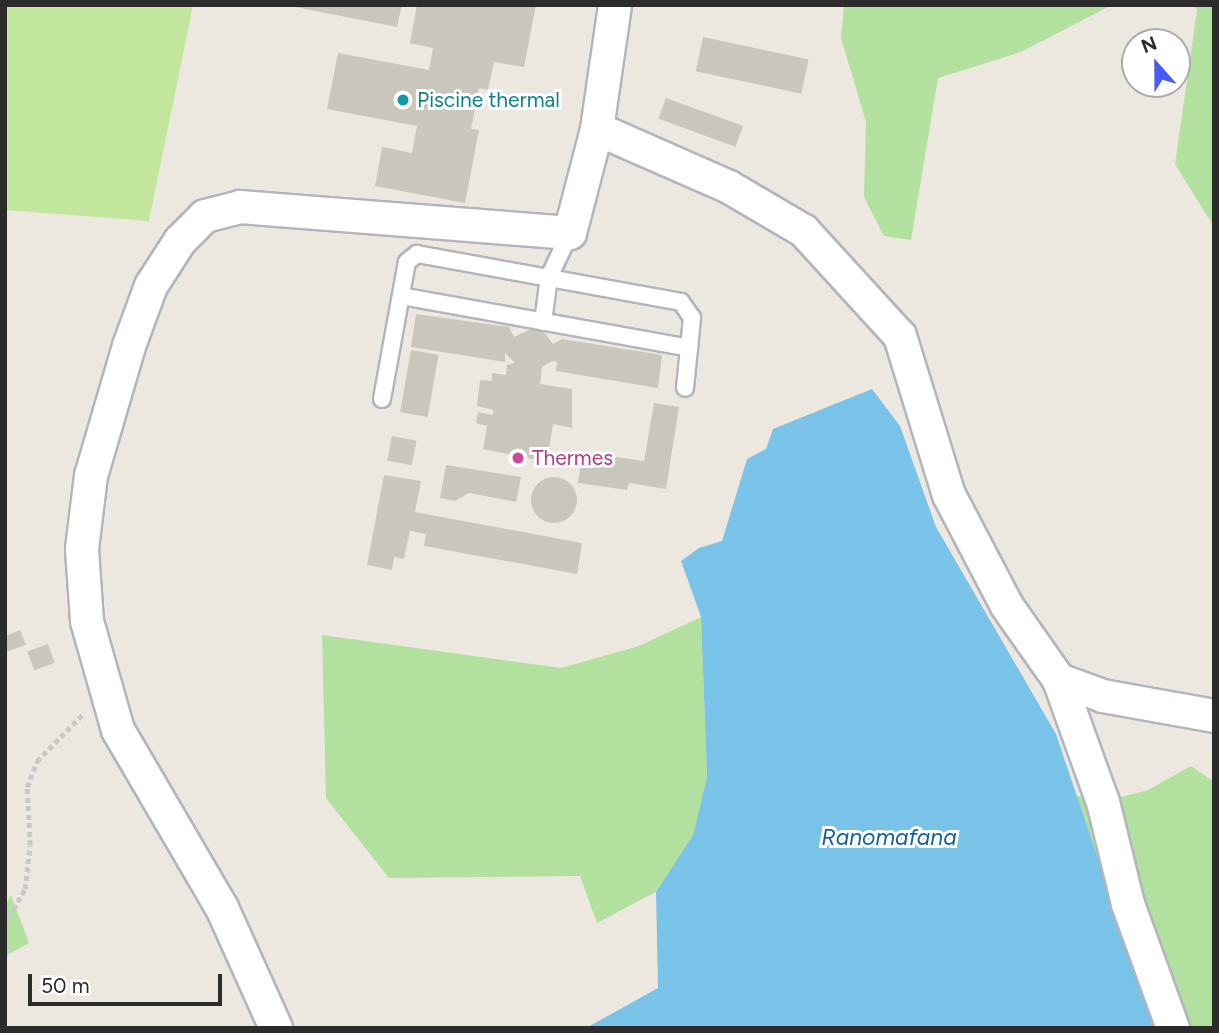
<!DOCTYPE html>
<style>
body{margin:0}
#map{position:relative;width:1219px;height:1033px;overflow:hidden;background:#ede8df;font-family:Figtree,sans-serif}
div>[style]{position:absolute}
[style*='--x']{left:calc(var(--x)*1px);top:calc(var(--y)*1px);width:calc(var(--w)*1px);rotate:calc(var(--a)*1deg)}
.green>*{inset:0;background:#b1e09f}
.pitch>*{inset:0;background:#c2e79c}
.water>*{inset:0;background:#79c3e9}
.building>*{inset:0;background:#c9c6be;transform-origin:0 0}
.round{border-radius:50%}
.path>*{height:4.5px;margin-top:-2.25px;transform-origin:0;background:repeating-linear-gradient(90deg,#c8c8c8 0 5px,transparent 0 8.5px)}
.roads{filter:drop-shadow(2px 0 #b3b4bf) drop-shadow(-2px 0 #b3b4bf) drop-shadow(0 2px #b3b4bf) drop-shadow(0 -2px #b3b4bf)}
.service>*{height:16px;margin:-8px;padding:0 8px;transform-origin:8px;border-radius:8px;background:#fff}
.minor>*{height:32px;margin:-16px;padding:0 16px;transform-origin:16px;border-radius:16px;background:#fff}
.dots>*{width:19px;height:19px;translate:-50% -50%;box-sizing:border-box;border:4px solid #fff;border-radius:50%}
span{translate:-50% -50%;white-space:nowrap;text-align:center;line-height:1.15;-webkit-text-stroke:6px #fff;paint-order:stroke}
.culture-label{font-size:21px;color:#0d838f}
.left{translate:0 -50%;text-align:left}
.hotel-label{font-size:21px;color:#b23c85}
.water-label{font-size:23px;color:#156198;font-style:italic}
.frame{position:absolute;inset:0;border:7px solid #2c2c2c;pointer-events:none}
.north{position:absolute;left:1121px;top:28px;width:70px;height:70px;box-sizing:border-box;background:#fff;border:2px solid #ababab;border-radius:50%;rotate:339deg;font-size:19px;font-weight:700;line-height:28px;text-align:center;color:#2c2c2c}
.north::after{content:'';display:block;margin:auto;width:24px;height:32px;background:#495cf1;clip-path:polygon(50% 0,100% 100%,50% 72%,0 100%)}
.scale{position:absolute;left:28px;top:974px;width:194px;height:32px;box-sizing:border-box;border:4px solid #2c2c2c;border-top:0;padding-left:9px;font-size:21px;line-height:24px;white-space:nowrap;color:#2c2c2c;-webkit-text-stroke:5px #fff;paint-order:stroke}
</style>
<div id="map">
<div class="green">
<i style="clip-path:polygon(844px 5px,1112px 5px,1021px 52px,938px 78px,911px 240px,884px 236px,864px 197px,866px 122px,841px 38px)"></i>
<i style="clip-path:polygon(1193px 5px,1214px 5px,1214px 227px,1175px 164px,1197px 10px)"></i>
<i style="clip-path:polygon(701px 617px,707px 777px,693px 835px,656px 892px,597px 923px,580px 876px,389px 878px,326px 798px,322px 635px,561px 668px,639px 646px)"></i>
<i style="clip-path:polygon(1191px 766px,1214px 782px,1214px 1028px,1155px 1028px,1075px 795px,1103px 802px,1148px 790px)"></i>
<i style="clip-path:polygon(11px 895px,29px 943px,5px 956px,5px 906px)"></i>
</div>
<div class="pitch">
<i style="clip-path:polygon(5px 5px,193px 5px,149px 221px,5px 210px)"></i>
</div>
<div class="water">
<i style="clip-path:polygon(872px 389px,900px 426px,936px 527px,1056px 734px,1155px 1028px,586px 1028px,658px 988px,656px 892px,693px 835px,707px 777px,701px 617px,681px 561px,699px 548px,722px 541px,747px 459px,766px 449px,773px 429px)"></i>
</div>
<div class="building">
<i style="clip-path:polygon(285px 5px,402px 5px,397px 27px)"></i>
<i style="clip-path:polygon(417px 5px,536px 5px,524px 67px,494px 62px,488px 90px,479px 88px,471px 129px,479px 130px,465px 203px,375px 186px,382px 147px,412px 153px,417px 126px,327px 109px,338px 53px,429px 70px,433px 48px,410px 43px)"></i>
<i style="left:703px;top:37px;width:108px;height:35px;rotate:12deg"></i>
<i style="left:666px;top:98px;width:82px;height:22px;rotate:20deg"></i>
<i style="clip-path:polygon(416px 314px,509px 327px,514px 337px,533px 328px,542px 330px,553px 344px,562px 339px,662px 355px,658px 388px,556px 371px,557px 362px,552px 361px,542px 367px,540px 384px,572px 389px,572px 428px,553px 424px,547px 462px,483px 449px,487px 426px,476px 423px,478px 412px,493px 415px,493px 410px,477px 406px,480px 380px,492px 381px,492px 373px,506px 375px,507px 365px,515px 363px,505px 353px,505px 362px,411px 347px)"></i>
<i style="left:411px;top:350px;width:28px;height:63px;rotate:10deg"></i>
<i style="clip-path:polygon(654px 403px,679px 407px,666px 489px,629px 483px,627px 490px,578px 483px,583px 452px,644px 461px)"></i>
<i style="left:392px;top:436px;width:25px;height:25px;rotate:11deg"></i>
<i style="clip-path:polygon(446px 465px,521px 477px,516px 502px,469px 493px,455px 501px,440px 498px)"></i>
<i style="clip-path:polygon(384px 475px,421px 481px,415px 512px,582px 543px,577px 574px,424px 546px,426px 534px,410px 531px,404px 559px,394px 557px,392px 570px,367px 565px)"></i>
<i class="round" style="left:531px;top:477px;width:46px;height:46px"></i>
<i style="clip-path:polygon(20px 630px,26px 645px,6px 652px,5px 636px)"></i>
<i style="left:48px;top:644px;width:20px;height:22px;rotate:70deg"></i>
</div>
<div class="path">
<i style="--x:5;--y:924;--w:40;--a:-60.3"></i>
<i style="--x:25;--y:889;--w:44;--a:-83.5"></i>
<i style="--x:30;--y:845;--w:58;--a:-93"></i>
<i style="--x:27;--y:787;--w:28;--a:-69"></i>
<i style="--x:37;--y:761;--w:67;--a:-45.6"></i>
</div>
<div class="roads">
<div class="service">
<i style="--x:401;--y:296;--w:293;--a:10.2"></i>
<i style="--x:543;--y:322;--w:45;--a:-82.4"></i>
<i style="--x:549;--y:277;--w:49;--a:-64.5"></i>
<i style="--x:382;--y:399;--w:139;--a:-79.7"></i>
<i style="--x:407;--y:262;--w:13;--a:-39"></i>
<i style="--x:417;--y:254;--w:268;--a:10.3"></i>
<i style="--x:681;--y:302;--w:19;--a:55"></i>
<i style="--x:692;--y:318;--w:70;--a:95.7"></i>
</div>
<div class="minor">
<i style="--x:597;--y:129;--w:144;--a:23.7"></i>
<i style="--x:729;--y:187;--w:87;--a:30.4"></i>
<i style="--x:804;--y:231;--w:142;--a:47.6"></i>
<i style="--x:900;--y:336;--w:166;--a:72.9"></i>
<i style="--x:949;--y:495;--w:125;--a:62.4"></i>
<i style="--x:1007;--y:606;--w:90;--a:54.9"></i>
<i style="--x:1059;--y:680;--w:130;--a:70.2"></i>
<i style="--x:1103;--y:802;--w:105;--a:76.2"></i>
<i style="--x:1128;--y:904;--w:132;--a:70.1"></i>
<i style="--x:1059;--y:680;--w:47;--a:20"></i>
<i style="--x:1103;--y:696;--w:113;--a:10.2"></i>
<i style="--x:276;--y:1028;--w:132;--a:-114.2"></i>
<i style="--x:222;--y:908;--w:206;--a:-120.3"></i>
<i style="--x:118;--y:730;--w:113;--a:-105.9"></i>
<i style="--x:87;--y:621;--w:72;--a:-94"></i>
<i style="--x:82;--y:549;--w:74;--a:-83"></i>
<i style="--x:91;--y:476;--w:135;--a:-73.7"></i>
<i style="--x:129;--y:346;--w:64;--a:-69.9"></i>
<i style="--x:151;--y:286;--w:54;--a:-57.2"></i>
<i style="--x:180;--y:241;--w:35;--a:-45"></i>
<i style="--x:205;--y:216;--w:36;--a:-14"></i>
<i style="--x:240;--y:207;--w:331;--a:4.5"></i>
<i style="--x:570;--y:233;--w:107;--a:-75.4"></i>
<i style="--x:597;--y:129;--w:125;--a:-81.7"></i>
</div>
</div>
<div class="dots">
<i style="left:403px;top:100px;background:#0f9aa8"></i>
<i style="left:518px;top:458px;background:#d1479c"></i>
</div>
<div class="culture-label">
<span class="left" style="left:417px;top:100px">Piscine thermal</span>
</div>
<div class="hotel-label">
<span class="left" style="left:532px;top:458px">Thermes</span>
</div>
<div class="water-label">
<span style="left:889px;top:837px">Ranomafana</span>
</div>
<div class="frame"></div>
<div class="north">N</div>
<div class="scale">50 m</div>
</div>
